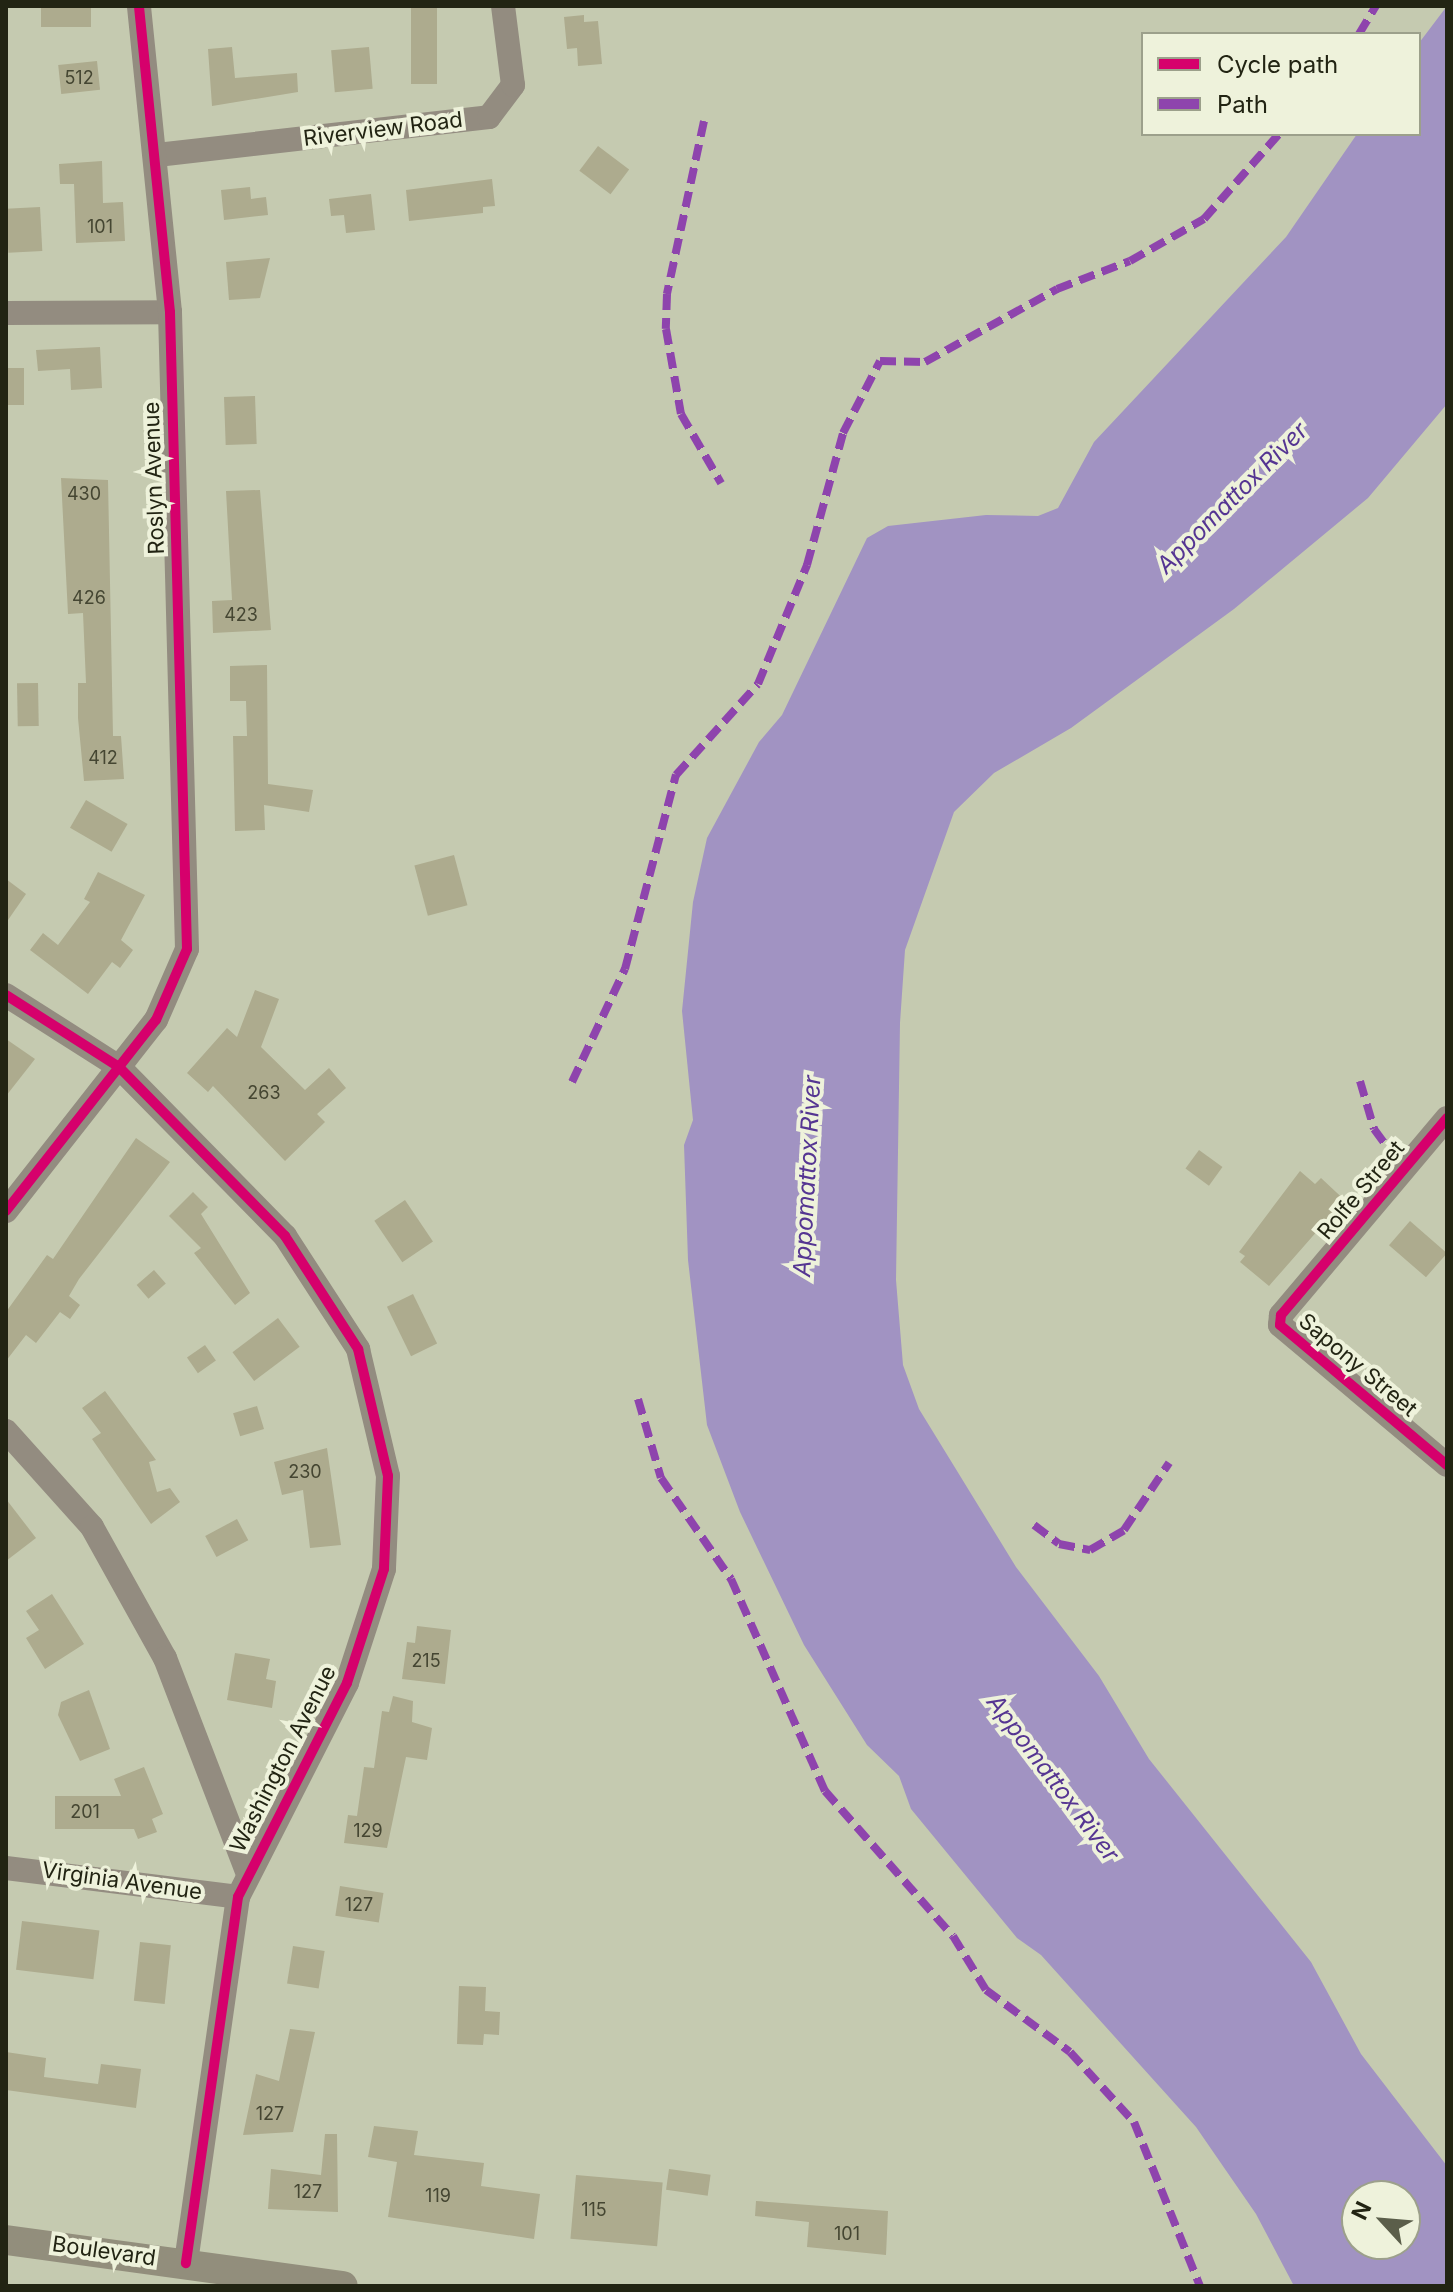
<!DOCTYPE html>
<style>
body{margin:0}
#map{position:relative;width:1453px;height:2292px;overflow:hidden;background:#c5cab0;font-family:Inter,sans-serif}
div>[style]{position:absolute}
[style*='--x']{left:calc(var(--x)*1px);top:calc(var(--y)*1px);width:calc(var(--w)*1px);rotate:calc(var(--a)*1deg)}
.water>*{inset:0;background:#a193c2}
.building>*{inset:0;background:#adab8e;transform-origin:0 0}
.minor>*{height:24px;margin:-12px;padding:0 12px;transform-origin:12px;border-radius:12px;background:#938c80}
.major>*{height:30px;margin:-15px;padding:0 15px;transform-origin:15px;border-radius:15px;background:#928e7c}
.quiet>*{height:8px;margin-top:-4px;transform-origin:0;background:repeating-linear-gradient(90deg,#8e44ad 0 16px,transparent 0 24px)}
.cycleway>*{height:10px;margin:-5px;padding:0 5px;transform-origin:5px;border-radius:5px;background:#d6006c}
span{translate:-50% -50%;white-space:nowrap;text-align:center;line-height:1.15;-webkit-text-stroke:8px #eef2db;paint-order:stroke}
.number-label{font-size:18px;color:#454632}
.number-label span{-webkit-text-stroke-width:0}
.street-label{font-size:22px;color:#222413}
.water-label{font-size:24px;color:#553592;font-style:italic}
.frame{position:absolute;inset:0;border:8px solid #222413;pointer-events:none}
.legend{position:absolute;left:1141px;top:32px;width:280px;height:104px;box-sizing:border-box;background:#eef2db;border:2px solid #9ca08b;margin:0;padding:10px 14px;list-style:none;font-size:24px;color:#222413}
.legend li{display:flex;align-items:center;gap:16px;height:40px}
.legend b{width:40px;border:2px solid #9ca08b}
.north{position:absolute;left:1341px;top:2180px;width:80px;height:80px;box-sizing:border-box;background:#eef2db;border:2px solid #9ca08b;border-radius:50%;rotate:296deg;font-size:22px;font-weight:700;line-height:32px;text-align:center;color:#222413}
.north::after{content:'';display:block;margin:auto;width:28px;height:36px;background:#5b5e4a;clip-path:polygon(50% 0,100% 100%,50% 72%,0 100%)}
</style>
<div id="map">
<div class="water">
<i style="clip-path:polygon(evenodd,1447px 6px,1447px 404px,1368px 498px,1234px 609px,1071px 728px,994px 773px,954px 812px,905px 950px,900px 1023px,896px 1280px,903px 1365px,919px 1409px,1016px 1567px,1099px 1676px,1149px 1759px,1311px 1962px,1361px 2054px,1447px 2166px,1447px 2286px,1294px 2286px,1256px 2214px,1196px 2127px,1041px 1955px,1017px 1938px,911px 1809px,899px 1776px,867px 1745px,804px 1645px,740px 1512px,707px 1425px,688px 1260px,684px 1145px,693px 1120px,682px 1011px,693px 902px,707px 838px,759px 742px,782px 715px,867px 538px,888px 526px,986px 515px,1038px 516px,1058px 508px,1094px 442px,1286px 237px,1357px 134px,1419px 134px,1419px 43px,1447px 6px,1357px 2196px,1405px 2196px,1405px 2244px,1357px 2244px,1357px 2196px)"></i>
</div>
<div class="building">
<i style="left:41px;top:6px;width:50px;height:21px"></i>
<i style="left:411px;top:6px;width:26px;height:78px"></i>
<i style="clip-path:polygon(584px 15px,584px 22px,598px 21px,602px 64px,578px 66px,577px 48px,567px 49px,564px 17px)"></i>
<i style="clip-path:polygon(232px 47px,235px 78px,297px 73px,298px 92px,212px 106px,208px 49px)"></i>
<i style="left:369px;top:47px;width:42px;height:38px;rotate:85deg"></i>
<i style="left:97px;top:61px;width:29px;height:39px;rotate:84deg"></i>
<i style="left:598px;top:146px;width:39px;height:31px;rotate:37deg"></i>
<i style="clip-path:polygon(102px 161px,103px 203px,123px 202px,125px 241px,76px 243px,74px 184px,60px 184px,59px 164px)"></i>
<i style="clip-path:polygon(492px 179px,495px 206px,483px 207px,483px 213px,409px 221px,406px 190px)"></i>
<i style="clip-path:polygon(250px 187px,251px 199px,266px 197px,268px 215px,224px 220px,221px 190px)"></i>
<i style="clip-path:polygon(371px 194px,375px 230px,346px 233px,344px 215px,331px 216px,329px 199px)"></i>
<i style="left:40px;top:207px;width:44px;height:34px;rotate:87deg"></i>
<i style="clip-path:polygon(270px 258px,260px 298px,229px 300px,226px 262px)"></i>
<i style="clip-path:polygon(100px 347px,102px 388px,71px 390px,70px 369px,38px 371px,36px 350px)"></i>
<i style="left:6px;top:368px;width:18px;height:37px"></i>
<i style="left:255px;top:396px;width:48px;height:31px;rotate:88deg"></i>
<i style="clip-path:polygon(61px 478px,108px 480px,113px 736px,121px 736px,124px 779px,84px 781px,78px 718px,78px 683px,86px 683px,83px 613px,68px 614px)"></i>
<i style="clip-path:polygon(260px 490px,271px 630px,213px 633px,212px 601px,232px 600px,226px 491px)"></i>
<i style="clip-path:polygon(267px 665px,268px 784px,313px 790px,309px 812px,264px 805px,265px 830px,235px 831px,233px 736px,247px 736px,246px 701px,230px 701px,230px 666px)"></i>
<i style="left:38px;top:683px;width:43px;height:21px;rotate:89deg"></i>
<i style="left:86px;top:800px;width:48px;height:32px;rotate:30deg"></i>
<i style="left:454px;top:855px;width:52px;height:41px;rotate:75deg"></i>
<i style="clip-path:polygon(98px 872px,145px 895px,121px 940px,133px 950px,120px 968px,112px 962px,88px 994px,30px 950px,43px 933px,58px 945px,90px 902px,84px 899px)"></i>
<i style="clip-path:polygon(6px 879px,26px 894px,6px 923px)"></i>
<i style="clip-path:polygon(255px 990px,279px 999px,261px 1047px,305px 1090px,329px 1068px,346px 1088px,317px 1114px,325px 1122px,285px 1161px,213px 1086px,208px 1092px,187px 1073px,227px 1028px,237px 1037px)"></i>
<i style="clip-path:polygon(6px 1039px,35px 1059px,6px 1096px)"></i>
<i style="clip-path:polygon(136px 1138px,170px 1162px,79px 1279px,69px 1296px,80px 1305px,70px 1319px,60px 1312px,36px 1343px,26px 1335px,6px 1361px,6px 1312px,47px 1255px,53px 1259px)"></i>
<i style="left:1199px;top:1150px;width:29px;height:23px;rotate:36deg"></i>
<i style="clip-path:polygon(1300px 1171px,1315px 1184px,1321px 1178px,1351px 1206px,1332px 1227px,1326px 1221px,1269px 1286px,1240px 1262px,1245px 1256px,1239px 1252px)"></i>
<i style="clip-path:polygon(193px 1192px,208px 1207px,201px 1214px,250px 1293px,235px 1305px,194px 1253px,201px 1248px,169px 1216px)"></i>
<i style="left:405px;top:1200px;width:50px;height:37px;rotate:56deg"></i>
<i style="left:1410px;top:1221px;width:49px;height:32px;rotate:41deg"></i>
<i style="left:154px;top:1270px;width:18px;height:23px;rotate:49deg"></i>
<i style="left:413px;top:1294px;width:55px;height:29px;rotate:64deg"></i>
<i style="left:278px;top:1318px;width:36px;height:57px;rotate:53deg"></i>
<i style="left:205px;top:1345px;width:19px;height:22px;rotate:55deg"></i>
<i style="clip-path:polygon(105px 1391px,156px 1460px,149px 1462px,157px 1492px,170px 1488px,180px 1502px,151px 1524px,92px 1439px,101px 1433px,82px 1408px)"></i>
<i style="left:257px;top:1406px;width:24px;height:25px;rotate:73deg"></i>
<i style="clip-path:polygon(327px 1448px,341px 1545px,310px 1548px,303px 1490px,282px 1495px,274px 1462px)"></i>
<i style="clip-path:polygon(6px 1499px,36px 1538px,6px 1561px)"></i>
<i style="left:237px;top:1519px;width:24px;height:36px;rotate:62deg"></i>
<i style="clip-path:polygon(52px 1594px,84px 1644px,45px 1669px,26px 1638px,39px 1630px,26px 1611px)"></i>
<i style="clip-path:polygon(417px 1626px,451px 1630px,445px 1684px,402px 1679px,407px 1642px,415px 1643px)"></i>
<i style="clip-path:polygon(235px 1653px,270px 1659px,266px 1679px,276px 1681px,272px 1708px,227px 1700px)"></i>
<i style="clip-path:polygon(89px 1690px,110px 1749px,80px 1761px,58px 1715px,61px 1702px)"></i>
<i style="clip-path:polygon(393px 1696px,413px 1701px,412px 1722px,432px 1728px,427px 1760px,406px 1757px,387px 1848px,344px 1843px,348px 1815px,357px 1816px,364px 1767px,374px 1768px,382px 1711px,389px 1712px)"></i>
<i style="clip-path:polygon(144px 1767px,163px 1814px,152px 1819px,157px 1832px,138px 1839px,134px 1829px,55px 1829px,55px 1796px,121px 1796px,114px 1779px)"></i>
<i style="left:340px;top:1886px;width:44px;height:30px;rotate:9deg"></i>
<i style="left:22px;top:1921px;width:78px;height:49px;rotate:7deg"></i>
<i style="left:140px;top:1942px;width:31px;height:59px;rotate:6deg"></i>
<i style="left:293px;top:1946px;width:32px;height:38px;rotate:9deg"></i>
<i style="clip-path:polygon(459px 1986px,486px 1987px,485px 2011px,500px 2012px,499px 2035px,484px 2034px,483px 2045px,457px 2044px)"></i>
<i style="clip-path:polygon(290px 2029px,315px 2032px,293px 2132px,243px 2135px,256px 2074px,279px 2081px)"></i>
<i style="clip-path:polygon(6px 2052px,46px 2058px,44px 2077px,98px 2084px,101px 2064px,141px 2069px,136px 2108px,6px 2090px)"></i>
<i style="clip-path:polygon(374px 2126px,418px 2131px,414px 2155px,484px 2163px,481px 2186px,540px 2194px,534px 2239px,388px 2217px,397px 2162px,368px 2157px)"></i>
<i style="clip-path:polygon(325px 2134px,337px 2134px,338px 2212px,268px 2209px,271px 2169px,321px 2175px)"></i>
<i style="left:669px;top:2169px;width:42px;height:21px;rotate:8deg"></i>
<i style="left:576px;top:2175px;width:87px;height:64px;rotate:5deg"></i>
<i style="clip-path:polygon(756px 2201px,888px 2211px,886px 2255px,807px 2247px,809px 2222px,755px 2216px)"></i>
</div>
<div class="minor">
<i style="--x:157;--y:155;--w:334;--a:-6.5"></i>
<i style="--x:489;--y:117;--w:40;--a:-53"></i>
<i style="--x:513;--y:85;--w:80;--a:-97.2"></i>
<i style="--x:6;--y:313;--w:164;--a:-0.3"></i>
<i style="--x:6;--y:995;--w:134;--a:32.5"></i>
<i style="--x:119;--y:1067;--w:237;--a:45.5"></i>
<i style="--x:285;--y:1236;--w:135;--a:57.1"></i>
<i style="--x:358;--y:1349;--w:130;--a:76.7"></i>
<i style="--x:388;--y:1476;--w:93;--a:92.5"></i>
<i style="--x:384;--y:1569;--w:120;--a:108"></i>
<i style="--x:347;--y:1683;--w:240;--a:117"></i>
<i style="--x:238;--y:1897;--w:370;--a:98.1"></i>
<i style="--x:1447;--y:1118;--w:258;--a:130.1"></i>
<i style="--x:1281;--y:1315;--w:10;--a:96"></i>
<i style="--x:1280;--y:1325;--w:218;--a:40"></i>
<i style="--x:6;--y:1211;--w:243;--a:-51.9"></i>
<i style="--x:156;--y:1020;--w:77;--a:-66.4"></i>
<i style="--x:187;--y:949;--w:637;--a:-91.53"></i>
<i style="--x:170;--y:312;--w:308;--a:-95.8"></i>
<i style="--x:6;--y:1431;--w:129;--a:48.1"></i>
<i style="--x:92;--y:1527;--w:150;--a:60.9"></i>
<i style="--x:165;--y:1658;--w:229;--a:69"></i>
<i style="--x:6;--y:1868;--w:234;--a:7.1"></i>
</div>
<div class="major">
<i style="--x:6;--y:2240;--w:340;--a:7.8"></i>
</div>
<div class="quiet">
<i style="--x:1359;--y:34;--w:33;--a:-59"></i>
<i style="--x:704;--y:121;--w:177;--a:102.1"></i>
<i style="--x:667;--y:294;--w:35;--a:92"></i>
<i style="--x:666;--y:329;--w:86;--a:80"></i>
<i style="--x:681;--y:414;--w:80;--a:59.9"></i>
<i style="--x:1360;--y:1081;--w:50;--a:73.7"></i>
<i style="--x:1374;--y:1129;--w:51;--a:53.8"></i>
<i style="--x:572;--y:1082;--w:125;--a:-64.9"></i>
<i style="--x:625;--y:969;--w:201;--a:-75.3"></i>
<i style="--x:676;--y:775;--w:122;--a:-48"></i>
<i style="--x:758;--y:684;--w:129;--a:-67.6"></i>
<i style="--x:807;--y:565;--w:137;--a:-74.7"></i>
<i style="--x:843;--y:433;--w:81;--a:-62.8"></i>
<i style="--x:880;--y:361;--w:45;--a:1.3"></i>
<i style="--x:925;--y:362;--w:151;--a:-28.9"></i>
<i style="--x:1057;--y:289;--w:78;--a:-21"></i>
<i style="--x:1130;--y:261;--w:85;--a:-29.6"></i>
<i style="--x:1204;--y:219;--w:113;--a:-48.6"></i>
<i style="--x:638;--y:1399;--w:82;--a:73.8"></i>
<i style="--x:661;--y:1478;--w:123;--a:55.3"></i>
<i style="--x:731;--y:1579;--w:232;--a:66.1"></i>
<i style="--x:825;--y:1791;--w:193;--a:48.6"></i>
<i style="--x:953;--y:1936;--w:63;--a:58.6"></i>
<i style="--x:986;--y:1990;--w:104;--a:36.4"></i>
<i style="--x:1070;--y:2052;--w:95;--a:47.6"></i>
<i style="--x:1134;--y:2122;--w:177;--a:68.1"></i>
<i style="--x:1034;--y:1525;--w:31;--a:37"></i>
<i style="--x:1059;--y:1544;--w:32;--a:11"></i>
<i style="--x:1090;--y:1550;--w:39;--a:-30"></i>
<i style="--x:1124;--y:1530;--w:81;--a:-56.1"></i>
</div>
<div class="cycleway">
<i style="--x:6;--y:995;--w:134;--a:32.5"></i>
<i style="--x:119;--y:1067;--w:237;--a:45.5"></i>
<i style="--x:285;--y:1236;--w:135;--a:57.1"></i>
<i style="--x:358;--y:1349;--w:130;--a:76.7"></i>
<i style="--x:388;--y:1476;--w:93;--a:92.5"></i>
<i style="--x:384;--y:1569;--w:120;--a:108"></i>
<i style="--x:347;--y:1683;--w:240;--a:117"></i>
<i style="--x:238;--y:1897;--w:370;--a:98.1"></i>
<i style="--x:1447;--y:1118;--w:258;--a:130.1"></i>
<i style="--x:1281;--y:1315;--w:10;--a:96"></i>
<i style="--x:1280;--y:1325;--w:218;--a:40"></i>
<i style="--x:6;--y:1211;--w:243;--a:-51.9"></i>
<i style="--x:156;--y:1020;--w:77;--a:-66.4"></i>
<i style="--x:187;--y:949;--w:637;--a:-91.53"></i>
<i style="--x:170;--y:312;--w:308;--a:-95.8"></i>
</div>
<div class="number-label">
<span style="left:79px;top:78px">512</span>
<span style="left:100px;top:227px">101</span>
<span style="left:84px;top:494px">430</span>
<span style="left:89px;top:598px">426</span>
<span style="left:241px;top:615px">423</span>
<span style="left:103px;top:758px">412</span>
<span style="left:264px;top:1093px">263</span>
<span style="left:305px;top:1472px">230</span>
<span style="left:426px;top:1661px">215</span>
<span style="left:85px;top:1812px">201</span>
<span style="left:368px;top:1831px">129</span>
<span style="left:359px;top:1905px">127</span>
<span style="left:270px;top:2114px">127</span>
<span style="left:308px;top:2192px">127</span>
<span style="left:438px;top:2196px">119</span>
<span style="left:594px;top:2210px">115</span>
<span style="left:847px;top:2234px">101</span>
</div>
<div class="street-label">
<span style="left:383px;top:129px;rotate:-7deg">Riverview Road</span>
<span style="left:154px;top:478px;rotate:-92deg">Roslyn Avenue</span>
<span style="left:1361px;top:1190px;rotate:-50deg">Rolfe Street</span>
<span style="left:1358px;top:1365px;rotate:40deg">Sapony Street</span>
<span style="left:283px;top:1759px;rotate:-63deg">Washington Avenue</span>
<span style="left:122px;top:1881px;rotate:8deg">Virginia Avenue</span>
<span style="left:104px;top:2251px;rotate:8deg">Boulevard</span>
</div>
<div class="water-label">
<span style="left:1232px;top:498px;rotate:-45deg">Appomattox River</span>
<span style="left:807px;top:1176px;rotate:-87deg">Appomattox River</span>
<span style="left:1053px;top:1778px;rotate:53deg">Appomattox River</span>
</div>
<div class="frame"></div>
<ul class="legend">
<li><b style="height:10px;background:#d6006c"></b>Cycle path</li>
<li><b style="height:10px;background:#8e44ad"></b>Path</li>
</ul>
<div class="north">N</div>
</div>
